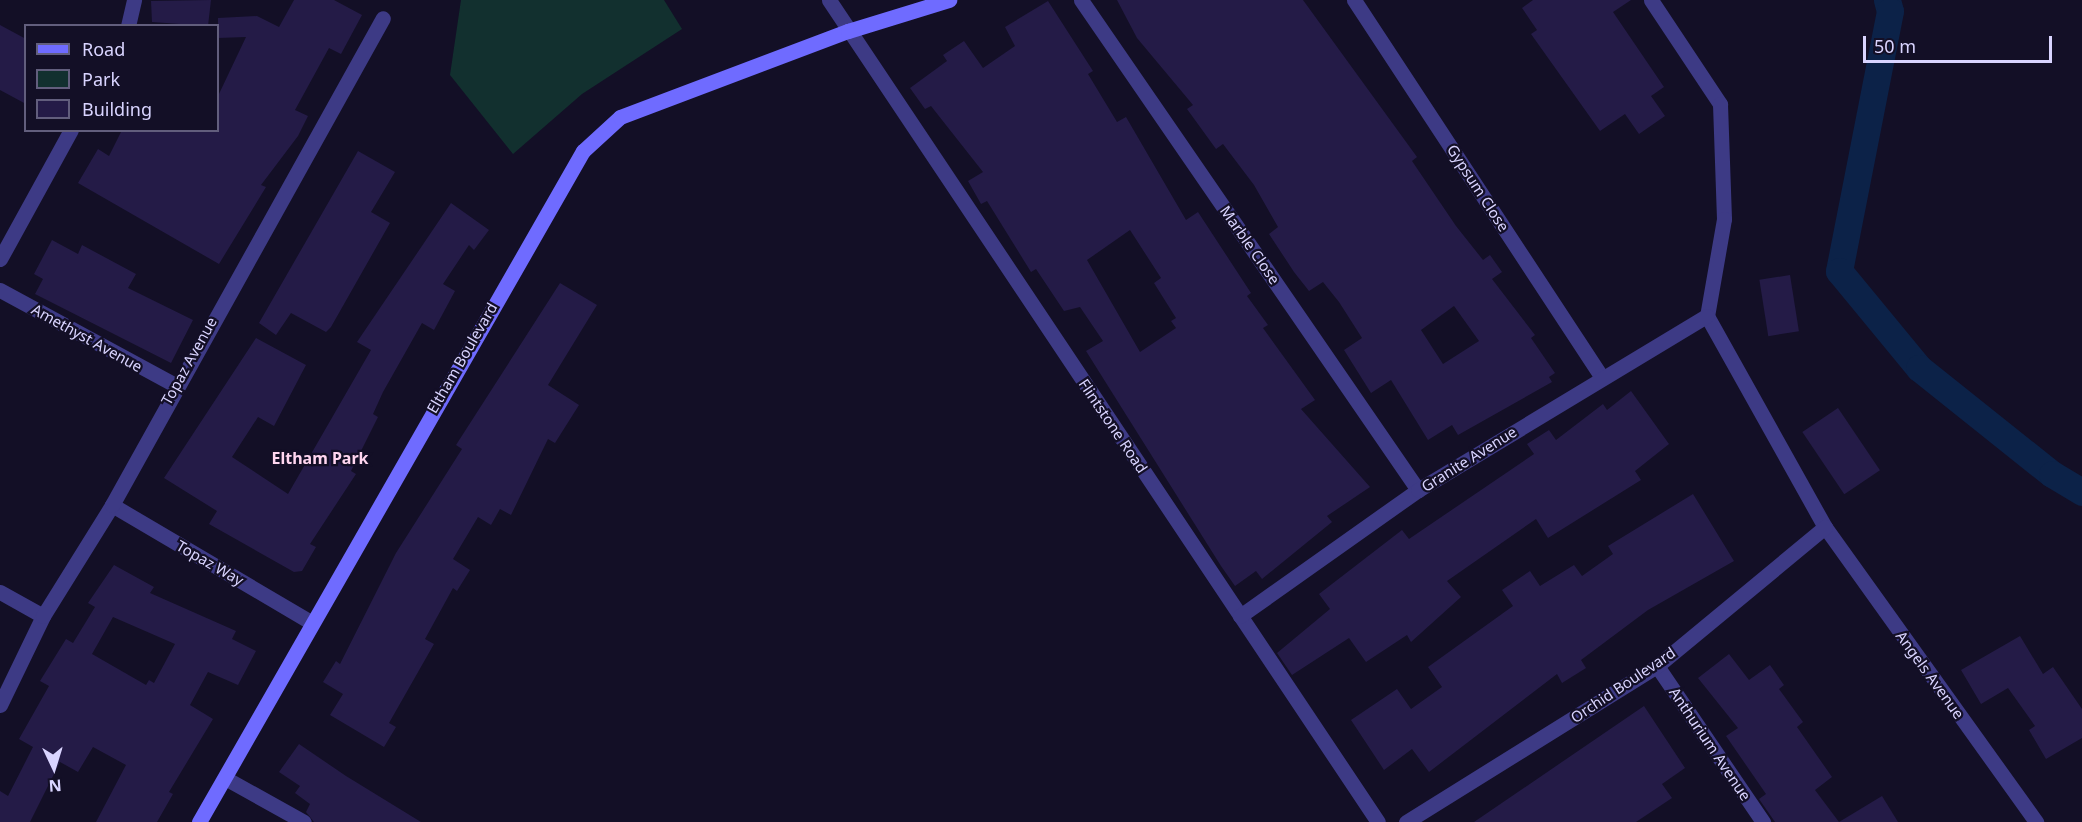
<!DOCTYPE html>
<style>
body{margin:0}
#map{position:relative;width:2082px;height:822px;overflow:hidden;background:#130f26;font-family:"Noto Sans",sans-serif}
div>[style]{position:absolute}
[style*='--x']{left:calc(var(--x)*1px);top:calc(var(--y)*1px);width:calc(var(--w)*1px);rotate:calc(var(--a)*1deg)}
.green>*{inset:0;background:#12302f}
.canal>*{height:27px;margin:-13.5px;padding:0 13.5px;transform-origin:13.5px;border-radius:13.5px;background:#0c2248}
.building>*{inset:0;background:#241b47;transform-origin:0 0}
.street>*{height:15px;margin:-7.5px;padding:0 7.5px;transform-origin:7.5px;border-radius:7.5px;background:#3d3a85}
.secondary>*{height:15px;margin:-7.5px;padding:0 7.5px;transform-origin:7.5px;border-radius:7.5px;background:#6f6bff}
span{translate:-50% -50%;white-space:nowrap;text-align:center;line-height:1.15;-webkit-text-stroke:4.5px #130f26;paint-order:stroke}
.street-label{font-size:15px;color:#d9d4ff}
.neighbourhood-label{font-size:16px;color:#ffd6f0;font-weight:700}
.legend{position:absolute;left:24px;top:24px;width:195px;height:108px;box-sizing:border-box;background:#130f26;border:2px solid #625e7d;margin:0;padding:8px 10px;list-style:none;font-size:18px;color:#d9d4ff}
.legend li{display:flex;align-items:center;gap:12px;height:30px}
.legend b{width:30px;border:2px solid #625e7d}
.north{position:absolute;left:24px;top:738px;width:60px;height:60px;-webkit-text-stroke:4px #130f26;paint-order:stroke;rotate:176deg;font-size:16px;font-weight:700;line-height:24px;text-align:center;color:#d9d4ff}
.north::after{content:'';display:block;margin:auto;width:21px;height:27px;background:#d9d4ff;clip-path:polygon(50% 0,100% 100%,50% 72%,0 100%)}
.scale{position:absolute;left:1863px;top:36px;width:189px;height:27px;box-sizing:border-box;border:3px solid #d9d4ff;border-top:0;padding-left:8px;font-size:18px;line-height:21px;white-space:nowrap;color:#d9d4ff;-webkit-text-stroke:4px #130f26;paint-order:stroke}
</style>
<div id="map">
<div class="green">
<i style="clip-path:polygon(461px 0,664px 0,682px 29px,582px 94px,513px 154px,450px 75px)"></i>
</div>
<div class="canal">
<i style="--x:1887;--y:0;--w:11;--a:75"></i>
<i style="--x:1890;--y:11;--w:265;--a:101.1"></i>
<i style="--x:1839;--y:271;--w:126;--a:50.5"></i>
<i style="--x:1919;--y:368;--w:170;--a:38.6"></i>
<i style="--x:2052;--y:474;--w:35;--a:31"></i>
</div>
<div class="building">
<i style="clip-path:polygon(211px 0,208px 26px,152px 22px,151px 1px)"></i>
<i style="clip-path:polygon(294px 0,334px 0,362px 15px,341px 54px,329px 48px,295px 110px,308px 116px,298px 136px,261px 185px,266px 187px,219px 264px,78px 183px,98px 149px,109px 156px,122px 130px,218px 130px,218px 96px,246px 37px,218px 38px,218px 18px,257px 16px,279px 27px)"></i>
<i style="clip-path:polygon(evenodd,1117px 0,1303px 0,1417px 157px,1412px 161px,1456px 226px,1483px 260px,1490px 255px,1502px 272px,1492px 279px,1535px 335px,1531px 338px,1555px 373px,1549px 377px,1552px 382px,1458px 435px,1452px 425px,1428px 440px,1391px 380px,1371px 393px,1344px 350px,1362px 338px,1339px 302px,1323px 282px,1309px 291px,1294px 272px,1269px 234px,1278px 227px,1254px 185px,1223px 144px,1216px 149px,1187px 109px,1193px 105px,1137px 38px,1117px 0,1454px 306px,1479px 341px,1443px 364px,1421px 330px,1454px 306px)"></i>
<i style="clip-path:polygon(1533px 0,1631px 0,1613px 12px,1664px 87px,1651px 96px,1665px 116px,1639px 134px,1625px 114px,1600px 131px,1531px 34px,1537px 30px,1522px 8px)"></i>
<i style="clip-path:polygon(evenodd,1048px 1px,1093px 71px,1088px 74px,1117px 122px,1126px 117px,1186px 220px,1198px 212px,1251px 293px,1247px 296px,1268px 325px,1263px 328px,1315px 400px,1301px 409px,1370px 487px,1327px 516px,1332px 522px,1262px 579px,1256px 571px,1235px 586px,1221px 566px,1086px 351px,1103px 341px,1080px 307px,1064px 311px,1036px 269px,1031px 272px,987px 201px,981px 204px,968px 181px,983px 172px,931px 106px,925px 109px,910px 88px,947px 61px,943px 55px,964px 41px,983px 68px,1015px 46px,1005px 27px,1048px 1px,1130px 230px,1161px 278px,1154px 283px,1176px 318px,1171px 321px,1176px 328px,1140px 352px,1087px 260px,1130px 230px)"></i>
<i style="clip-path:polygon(0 25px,26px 39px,26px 104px,0 90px)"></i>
<i style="clip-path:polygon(358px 151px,395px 172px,371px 212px,390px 223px,331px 327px,326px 332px,291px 313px,276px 335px,259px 323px)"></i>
<i style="clip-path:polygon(451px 203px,489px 230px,474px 250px,469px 245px,443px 284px,455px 291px,434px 330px,422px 323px,383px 392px,373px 414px,378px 417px,351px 471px,356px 474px,310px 544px,316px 547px,302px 571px,294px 572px,209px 524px,217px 511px,164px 478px,256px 338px,306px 365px,274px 426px,258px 417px,232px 457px,288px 494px,371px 350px,357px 342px)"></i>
<i style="clip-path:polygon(52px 240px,78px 254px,82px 245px,136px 274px,128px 288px,193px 320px,171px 363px,35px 294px,43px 279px,34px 274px)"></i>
<i style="left:1790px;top:275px;width:57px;height:31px;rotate:81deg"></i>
<i style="clip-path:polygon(560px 283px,597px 305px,548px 385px,579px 405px,555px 443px,548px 439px,511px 515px,500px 509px,491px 525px,478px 517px,453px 559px,470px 570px,457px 591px,453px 588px,425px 639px,434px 644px,389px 723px,396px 727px,384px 747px,330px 715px,343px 694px,323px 682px,336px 661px,340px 664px,396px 553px,462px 449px,456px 445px)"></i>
<i style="clip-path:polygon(1631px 391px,1669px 444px,1635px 471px,1641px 480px,1548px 538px,1536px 519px,1447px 581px,1461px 597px,1411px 642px,1407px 635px,1366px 662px,1349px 638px,1292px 675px,1277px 653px,1330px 609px,1319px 594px,1402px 530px,1409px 539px,1534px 454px,1527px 444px,1549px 430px,1556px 440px,1603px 404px,1607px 410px)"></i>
<i style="left:1838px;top:408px;width:75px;height:43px;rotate:56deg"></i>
<i style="clip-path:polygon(1693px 494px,1734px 561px,1648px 610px,1581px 660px,1586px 668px,1562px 683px,1557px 674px,1429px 772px,1412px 749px,1384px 770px,1351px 720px,1397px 689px,1411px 709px,1442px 687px,1428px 667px,1513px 606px,1502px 590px,1530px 571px,1540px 586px,1574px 565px,1582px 576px,1613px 554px,1608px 546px)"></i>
<i style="clip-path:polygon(evenodd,114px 565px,154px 587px,150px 593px,236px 631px,232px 639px,256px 651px,238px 685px,208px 672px,190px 705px,213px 719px,169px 792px,173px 794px,157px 822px,96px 822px,126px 765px,93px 747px,78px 772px,60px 762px,30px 822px,0 822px,0 791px,8px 796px,33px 747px,19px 739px,49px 686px,40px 681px,66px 639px,73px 643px,95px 607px,88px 603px,114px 565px,113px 617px,175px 644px,154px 683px,149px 680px,146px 685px,92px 654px,113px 617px)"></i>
<i style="clip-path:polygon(2020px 636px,2043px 674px,2053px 667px,2082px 709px,2082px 738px,2046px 759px,2029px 730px,2035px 726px,2008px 688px,1981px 704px,1961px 670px)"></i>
<i style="clip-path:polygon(1729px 654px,1749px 680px,1770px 665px,1784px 685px,1779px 689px,1803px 722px,1797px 727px,1832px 777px,1815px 790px,1839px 822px,1775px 822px,1759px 799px,1766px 794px,1726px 736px,1738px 728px,1698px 678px)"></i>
<i style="clip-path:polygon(1644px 706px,1685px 768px,1662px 784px,1672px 798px,1636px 822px,1474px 822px)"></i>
<i style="clip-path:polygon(299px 744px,346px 776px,421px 822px,314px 822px,306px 812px,310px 804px,295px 793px,300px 786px,279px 772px)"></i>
<i style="clip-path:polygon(1882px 796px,1898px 822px,1839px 822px)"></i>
</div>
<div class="street">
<i style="--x:829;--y:0;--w:988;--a:56.26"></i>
<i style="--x:1081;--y:0;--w:595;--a:55.48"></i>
<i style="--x:1354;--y:0;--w:450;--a:56.7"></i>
<i style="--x:1651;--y:0;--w:125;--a:56.4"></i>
<i style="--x:1720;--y:104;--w:115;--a:88"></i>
<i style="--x:1724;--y:219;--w:98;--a:99.9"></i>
<i style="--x:1707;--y:316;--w:242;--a:60.8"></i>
<i style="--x:1825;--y:527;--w:363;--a:54.4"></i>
<i style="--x:128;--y:26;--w:27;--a:-77"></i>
<i style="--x:0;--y:259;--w:147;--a:-61.2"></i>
<i style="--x:0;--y:290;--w:199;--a:28.5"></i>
<i style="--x:112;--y:505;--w:229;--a:30.5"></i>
<i style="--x:0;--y:592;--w:49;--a:29.2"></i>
<i style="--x:1240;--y:616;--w:218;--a:-35.3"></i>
<i style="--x:1418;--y:490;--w:337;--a:-31.1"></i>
<i style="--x:1657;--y:666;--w:189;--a:55.8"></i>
<i style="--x:0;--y:705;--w:99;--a:-64.2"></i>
<i style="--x:43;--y:616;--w:131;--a:-58.1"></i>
<i style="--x:112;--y:505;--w:557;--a:-60.91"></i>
<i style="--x:225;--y:778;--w:90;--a:29.1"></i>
<i style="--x:1406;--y:822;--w:296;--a:-31.9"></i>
<i style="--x:1657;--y:666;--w:218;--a:-39.6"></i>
</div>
<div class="secondary">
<i style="--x:199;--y:822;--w:773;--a:-60.22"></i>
<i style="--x:583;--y:151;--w:50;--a:-42.6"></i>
<i style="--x:620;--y:117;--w:244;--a:-20.7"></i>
<i style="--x:848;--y:31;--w:106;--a:-17.1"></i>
</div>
<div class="street-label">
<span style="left:1478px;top:188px;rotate:57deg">Gypsum Close</span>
<span style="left:1250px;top:245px;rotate:55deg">Marble Close</span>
<span style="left:87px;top:338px;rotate:29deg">Amethyst Avenue</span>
<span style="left:462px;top:358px;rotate:-60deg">Eltham Boulevard</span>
<span style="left:189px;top:361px;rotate:-61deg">Topaz Avenue</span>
<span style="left:1113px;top:426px;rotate:56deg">Flintstone Road</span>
<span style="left:1469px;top:459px;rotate:-32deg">Granite Avenue</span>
<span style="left:210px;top:563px;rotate:30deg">Topaz Way</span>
<span style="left:1930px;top:675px;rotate:54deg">Angels Avenue</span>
<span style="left:1623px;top:685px;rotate:-34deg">Orchid Boulevard</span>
<span style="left:1710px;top:744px;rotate:56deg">Anthurium Avenue</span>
</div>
<div class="neighbourhood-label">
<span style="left:320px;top:458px">Eltham Park</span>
</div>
<ul class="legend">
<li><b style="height:8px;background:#6f6bff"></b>Road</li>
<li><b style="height:16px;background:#12302f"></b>Park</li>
<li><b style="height:16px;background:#241b47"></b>Building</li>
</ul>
<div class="north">N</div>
<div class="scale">50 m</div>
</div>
